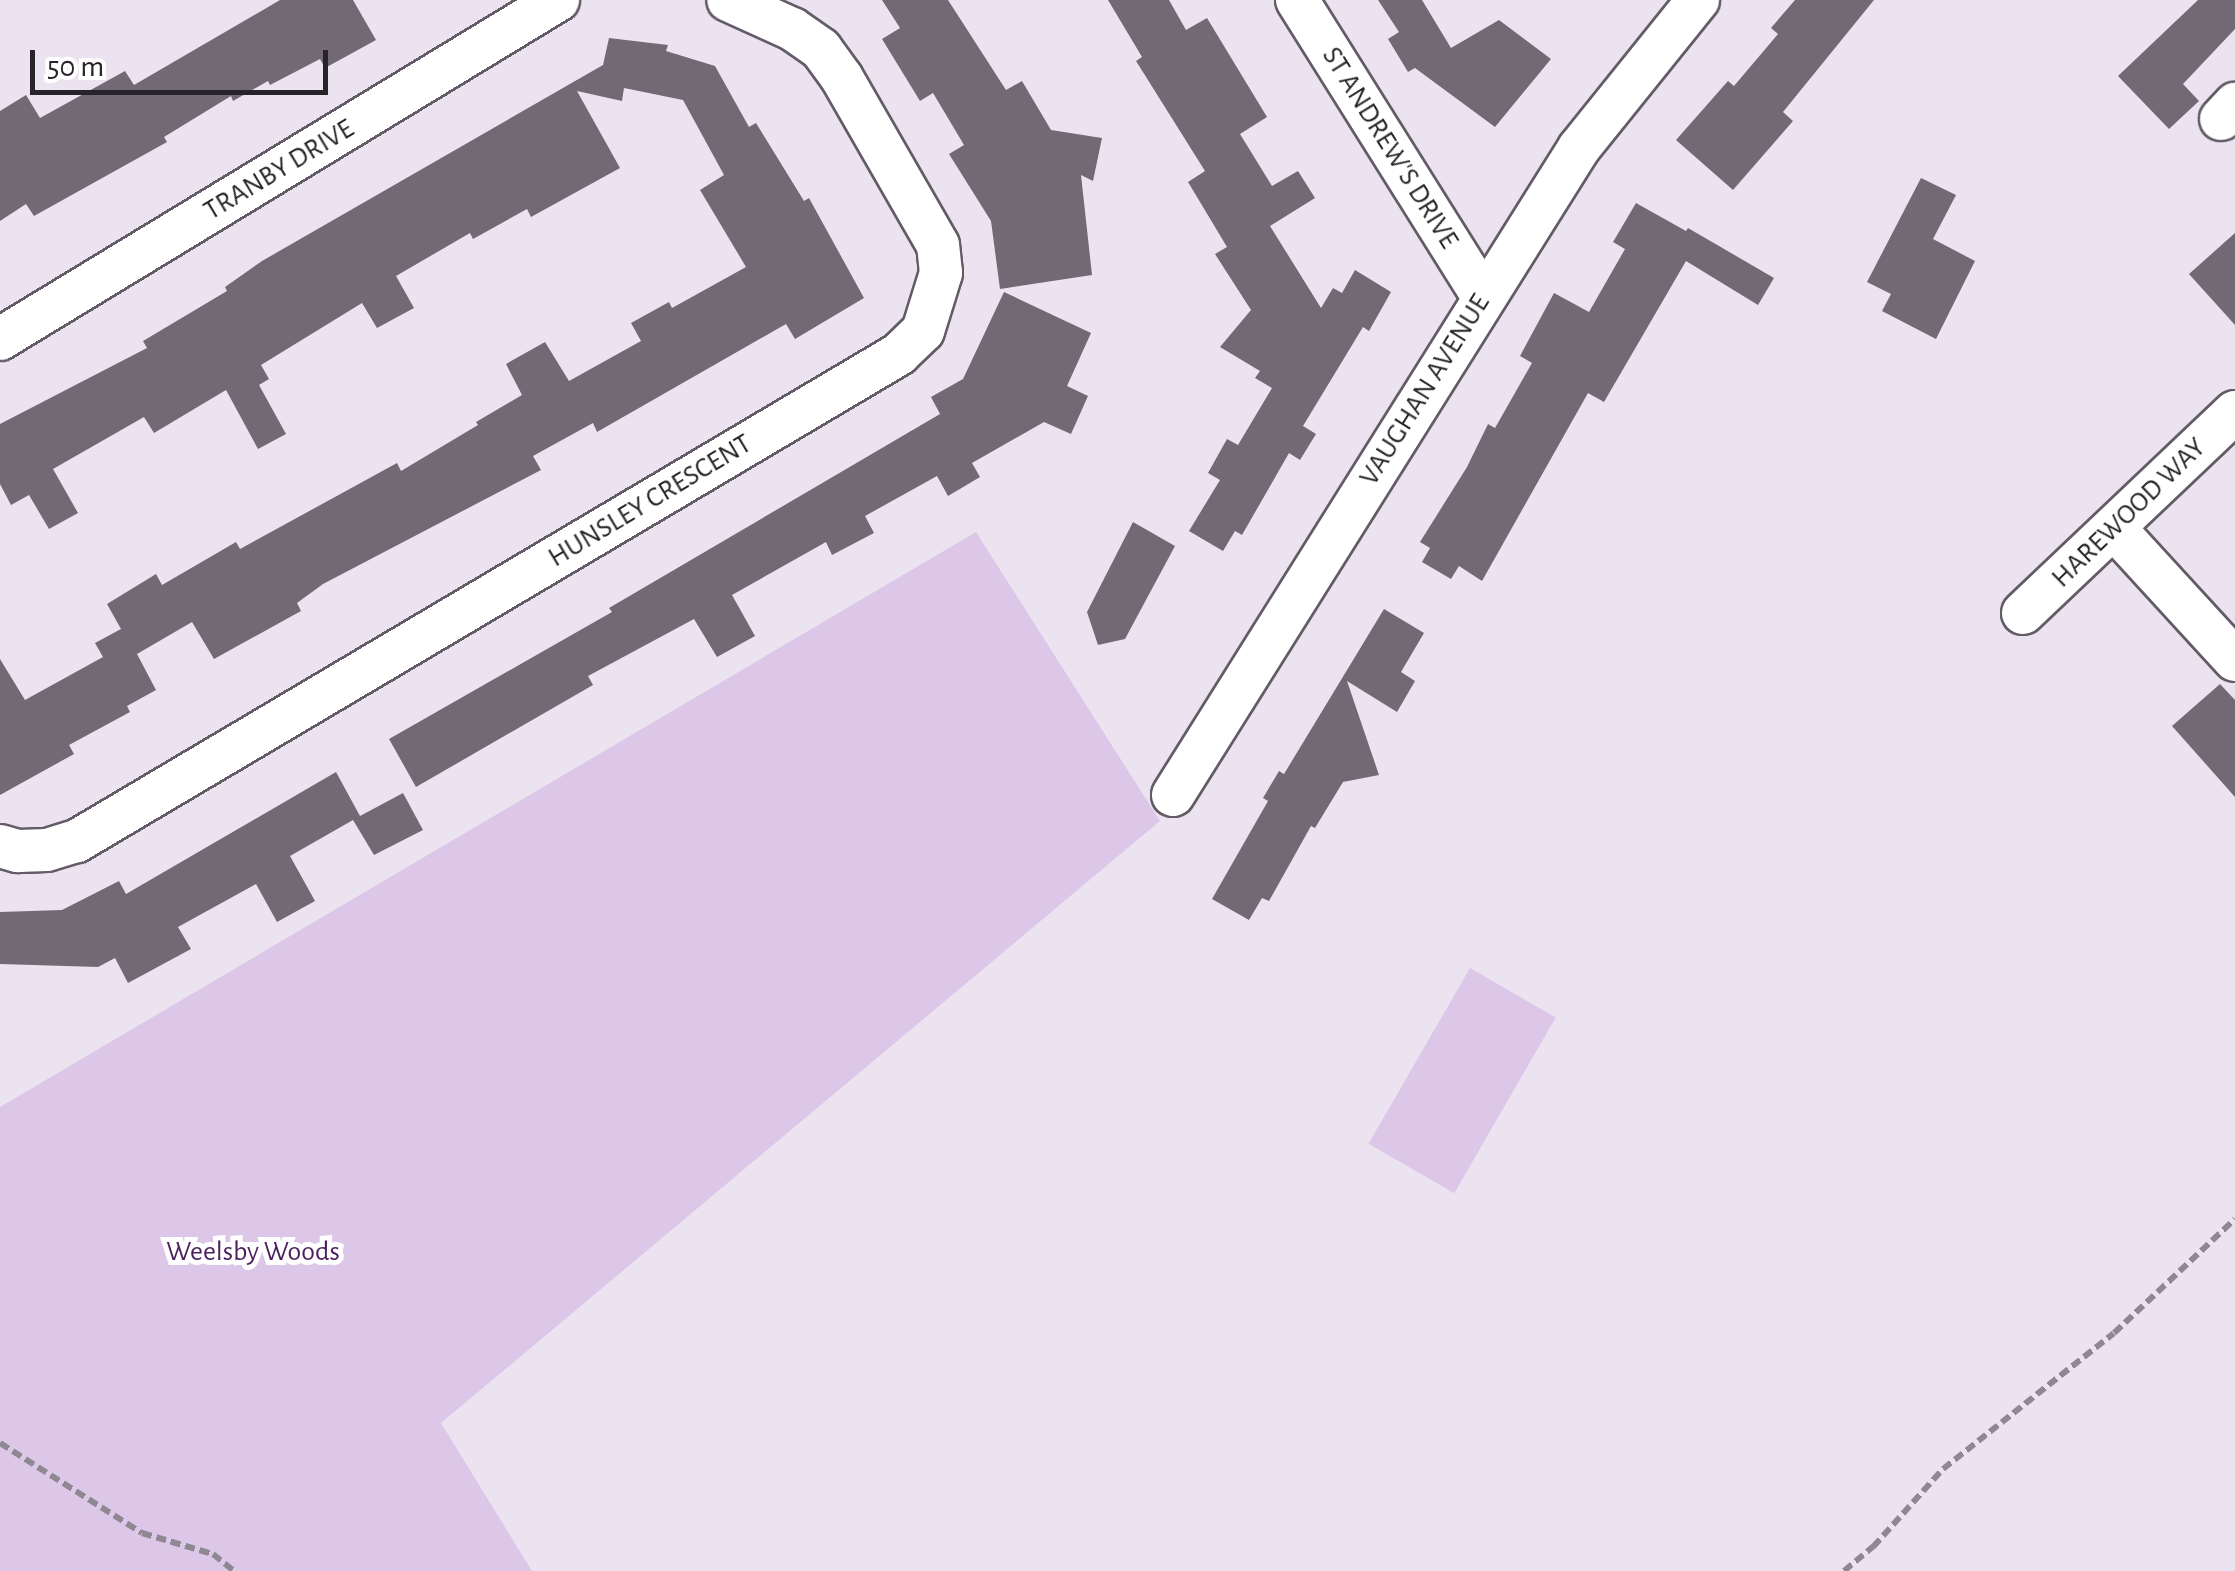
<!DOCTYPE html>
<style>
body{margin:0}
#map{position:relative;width:2235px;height:1571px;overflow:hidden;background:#ece3f0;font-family:"Alegreya Sans",sans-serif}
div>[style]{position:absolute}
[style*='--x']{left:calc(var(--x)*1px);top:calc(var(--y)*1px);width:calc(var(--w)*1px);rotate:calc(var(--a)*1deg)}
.green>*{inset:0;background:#dcc7e8;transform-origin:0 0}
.building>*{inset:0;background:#716a75}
.path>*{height:6px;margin-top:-3px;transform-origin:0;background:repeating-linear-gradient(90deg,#8f8892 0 10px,transparent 0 15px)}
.roads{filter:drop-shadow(2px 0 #635c67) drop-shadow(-2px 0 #635c67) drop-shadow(0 2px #635c67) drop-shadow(0 -2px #635c67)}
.minor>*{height:42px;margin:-21px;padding:0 21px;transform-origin:21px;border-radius:21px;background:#fff}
span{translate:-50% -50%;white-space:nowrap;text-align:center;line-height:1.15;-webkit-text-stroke:10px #fff;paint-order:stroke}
.street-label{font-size:28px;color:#272429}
.park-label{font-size:28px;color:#4b1f5e}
.scale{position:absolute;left:30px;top:50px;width:298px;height:45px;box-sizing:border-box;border:5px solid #272429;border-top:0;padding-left:12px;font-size:30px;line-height:35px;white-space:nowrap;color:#272429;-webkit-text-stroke:8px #fff;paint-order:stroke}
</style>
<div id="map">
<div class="green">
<i style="clip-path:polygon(976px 532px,1160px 821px,441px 1423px,532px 1571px,0 1571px,0 1107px)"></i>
<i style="left:1470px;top:968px;width:99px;height:203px;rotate:30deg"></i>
</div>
<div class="building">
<i style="clip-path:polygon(280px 0,353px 0,376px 40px,325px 68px,320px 59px,270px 85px,268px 81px,233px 101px,231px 96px,164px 137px,167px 142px,34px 216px,26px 204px,0 221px,0 111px,26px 95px,40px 118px,125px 71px,134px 85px)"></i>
<i style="clip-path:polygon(882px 0,948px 0,1006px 90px,1022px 81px,1051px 130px,1102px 138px,1093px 181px,1081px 175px,1092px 275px,1000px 289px,991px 221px,949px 154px,964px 145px,933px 93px,920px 101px,882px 39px,900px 28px)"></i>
<i style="clip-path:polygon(1108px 0,1169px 0,1186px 30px,1207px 18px,1267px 117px,1240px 134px,1272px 186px,1298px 171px,1315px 198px,1270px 226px,1321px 308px,1333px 288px,1342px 293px,1355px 270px,1391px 292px,1369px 331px,1363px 327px,1303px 426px,1316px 434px,1300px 460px,1289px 453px,1242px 535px,1235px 531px,1223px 551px,1189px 531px,1220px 480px,1208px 473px,1227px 439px,1238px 445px,1272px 388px,1255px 378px,1260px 371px,1220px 347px,1251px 310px,1215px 254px,1227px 247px,1188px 182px,1205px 171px,1136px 61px,1142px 57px)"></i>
<i style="clip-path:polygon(1378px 0,1422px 0,1451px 48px,1499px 20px,1551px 59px,1495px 127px,1415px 68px,1408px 72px,1388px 39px,1399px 32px)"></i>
<i style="clip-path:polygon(1795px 0,1874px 0,1783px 112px,1793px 121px,1733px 190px,1676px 140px,1728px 81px,1734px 86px,1778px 34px,1771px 28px)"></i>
<i style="clip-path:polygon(2198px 0,2235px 0,2235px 29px,2183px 84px,2199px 101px,2169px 129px,2118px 76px)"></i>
<i style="clip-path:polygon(609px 38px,668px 45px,666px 51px,715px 66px,749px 127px,756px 123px,804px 201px,809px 198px,864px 298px,795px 339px,786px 324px,597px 432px,593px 423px,533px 456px,541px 470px,323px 584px,297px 603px,301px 611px,214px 659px,192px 622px,137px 654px,156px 690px,127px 706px,130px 712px,69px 745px,74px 754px,0 795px,0 659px,25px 700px,103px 657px,95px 643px,121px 629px,107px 604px,156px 574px,162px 585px,236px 542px,240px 549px,397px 463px,401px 471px,478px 425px,476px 422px,522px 395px,506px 364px,545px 342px,569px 381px,641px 341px,631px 323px,669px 302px,672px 308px,746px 267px,700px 190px,724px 175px,683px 100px,624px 88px,622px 101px,577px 91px,620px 168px,531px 217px,527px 209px,473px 239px,470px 233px,396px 276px,414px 308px,377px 328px,362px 303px,261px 365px,269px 379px,259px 385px,286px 434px,258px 449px,226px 390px,154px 433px,144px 417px,53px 469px,78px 513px,49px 529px,29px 495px,11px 505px,0 484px,0 424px,147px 348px,143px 341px,227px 291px,225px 287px,262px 261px,603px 65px)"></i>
<i style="clip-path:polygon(1921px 178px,1956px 195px,1933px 239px,1975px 261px,1936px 339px,1882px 311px,1891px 294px,1867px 282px)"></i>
<i style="clip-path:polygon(1636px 203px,1686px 231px,1688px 228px,1774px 278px,1758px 305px,1686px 261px,1604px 402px,1588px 393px,1482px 581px,1459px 566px,1451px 579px,1422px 562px,1430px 548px,1420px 542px,1467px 467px,1488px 424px,1495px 428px,1532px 363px,1520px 356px,1554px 293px,1589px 312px,1625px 249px,1613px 242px)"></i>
<i style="clip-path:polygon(2235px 233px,2235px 325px,2189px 274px)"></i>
<i style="clip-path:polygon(1004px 292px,1091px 333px,1067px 386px,1088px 396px,1071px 434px,1044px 422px,972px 463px,980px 477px,948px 496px,937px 476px,865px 516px,874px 533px,832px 555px,826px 542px,732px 595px,755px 636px,717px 657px,694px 619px,588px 676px,593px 685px,416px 787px,389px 739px,612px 612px,609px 608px,940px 414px,931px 397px,963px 379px)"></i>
<i style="clip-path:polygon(1133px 522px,1175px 546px,1125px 639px,1098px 645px,1087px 612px)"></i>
<i style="clip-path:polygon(1384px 609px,1424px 633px,1401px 672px,1415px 681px,1397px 712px,1347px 681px,1379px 775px,1343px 782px,1315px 828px,1311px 826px,1269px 901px,1262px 898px,1249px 920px,1212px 899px,1268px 801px,1263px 798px,1279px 771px,1284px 774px)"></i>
<i style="clip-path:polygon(2220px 684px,2235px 700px,2235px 797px,2172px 726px)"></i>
<i style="clip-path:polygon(336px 772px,360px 816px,403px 793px,423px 830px,374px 855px,353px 820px,290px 856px,315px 901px,277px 922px,256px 884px,178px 927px,191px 949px,128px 983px,115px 958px,98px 967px,0 964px,0 912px,62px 910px,119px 881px,126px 894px)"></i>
</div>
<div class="path">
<i style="--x:0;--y:1443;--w:168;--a:32.4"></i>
<i style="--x:142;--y:1533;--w:74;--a:16.5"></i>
<i style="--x:213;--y:1554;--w:27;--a:39"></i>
<i style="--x:1844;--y:1571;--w:38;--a:-40"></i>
<i style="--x:1873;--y:1547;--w:105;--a:-48.1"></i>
<i style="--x:1943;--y:1469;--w:218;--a:-38.5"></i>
<i style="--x:2114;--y:1333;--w:166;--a:-43.3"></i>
</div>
<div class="roads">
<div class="minor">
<i style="--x:1297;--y:0;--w:350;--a:57.9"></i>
<i style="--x:2221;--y:119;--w:21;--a:-47"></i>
<i style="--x:0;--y:339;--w:653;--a:-31.28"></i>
<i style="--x:2114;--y:528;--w:179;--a:47.5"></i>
<i style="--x:2023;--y:613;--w:292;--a:-43.5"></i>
<i style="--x:1173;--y:795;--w:764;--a:-57.89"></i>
<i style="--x:1579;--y:148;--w:190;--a:-51.2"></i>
<i style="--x:0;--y:846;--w:19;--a:16"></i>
<i style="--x:18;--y:851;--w:29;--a:-2"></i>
<i style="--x:47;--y:850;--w:31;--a:-17"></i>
<i style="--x:77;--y:841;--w:955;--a:-30.64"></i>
<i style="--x:899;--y:354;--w:33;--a:-44"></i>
<i style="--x:923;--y:331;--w:61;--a:-72.8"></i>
<i style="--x:941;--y:273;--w:28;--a:-96"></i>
<i style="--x:938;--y:245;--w:193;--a:-119.9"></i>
<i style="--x:842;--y:78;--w:36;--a:-126"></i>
<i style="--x:821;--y:49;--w:35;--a:-145"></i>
<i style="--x:792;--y:29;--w:70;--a:-155.6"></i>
</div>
</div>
<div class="street-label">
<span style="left:1390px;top:148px;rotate:58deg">ST ANDREW'S DRIVE</span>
<span style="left:279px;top:170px;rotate:-31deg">TRANBY DRIVE</span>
<span style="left:1425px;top:390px;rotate:-58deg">VAUGHAN AVENUE</span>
<span style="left:650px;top:501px;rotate:-31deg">HUNSLEY CRESCENT</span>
<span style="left:2129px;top:513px;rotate:-44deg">HAREWOOD WAY</span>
</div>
<div class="park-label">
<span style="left:253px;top:1252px">Weelsby Woods</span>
</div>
<div class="scale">50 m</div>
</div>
